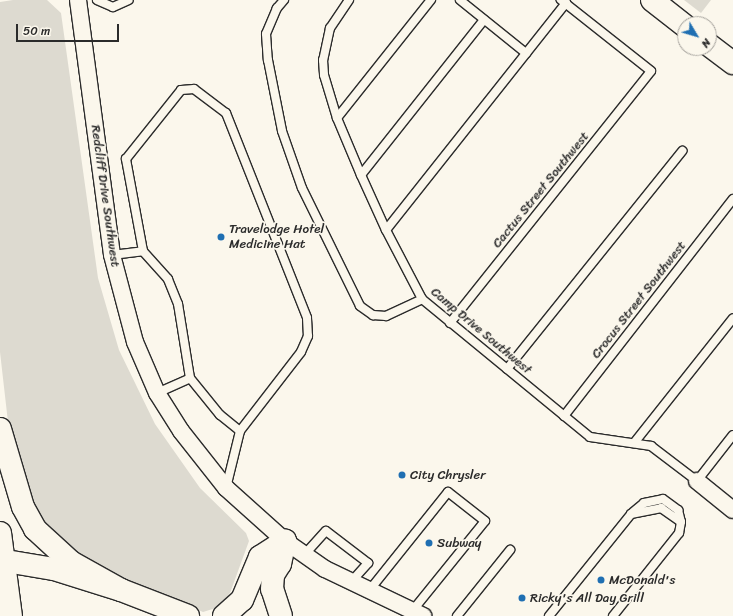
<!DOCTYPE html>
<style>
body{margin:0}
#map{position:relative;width:733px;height:616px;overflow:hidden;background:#fbf7ec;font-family:Sriracha,sans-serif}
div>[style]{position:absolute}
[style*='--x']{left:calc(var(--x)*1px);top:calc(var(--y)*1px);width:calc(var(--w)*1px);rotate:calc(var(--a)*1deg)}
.green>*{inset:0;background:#dddad0}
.roads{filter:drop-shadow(1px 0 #2b2b2b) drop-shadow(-1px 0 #2b2b2b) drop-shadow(0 1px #2b2b2b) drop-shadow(0 -1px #2b2b2b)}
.lane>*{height:8px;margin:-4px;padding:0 4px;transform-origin:4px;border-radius:4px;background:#fbf7ec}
.street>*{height:16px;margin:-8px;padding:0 8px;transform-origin:8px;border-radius:8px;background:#fbf7ec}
.secondary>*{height:22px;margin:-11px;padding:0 11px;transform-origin:11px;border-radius:11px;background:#fbf7ec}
.highway>*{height:22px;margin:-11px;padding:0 11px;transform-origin:11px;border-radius:11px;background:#fbf7ec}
.dots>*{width:11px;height:11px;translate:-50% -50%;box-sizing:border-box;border:2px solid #fbf7ec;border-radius:50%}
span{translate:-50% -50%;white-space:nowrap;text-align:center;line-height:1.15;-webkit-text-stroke:3.5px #fbf7ec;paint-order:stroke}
.street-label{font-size:13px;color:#2b2b2b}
.poi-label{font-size:13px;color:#2b2b2b}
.left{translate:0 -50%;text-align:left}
.north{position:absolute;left:677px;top:16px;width:40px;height:40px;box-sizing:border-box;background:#fbf7ec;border:1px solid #a8a59f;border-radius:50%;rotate:128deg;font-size:11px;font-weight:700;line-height:16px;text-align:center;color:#2b2b2b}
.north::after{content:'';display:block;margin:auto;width:14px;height:18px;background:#1f6fb2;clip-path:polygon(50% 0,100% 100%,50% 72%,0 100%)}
.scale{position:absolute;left:16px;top:24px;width:103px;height:18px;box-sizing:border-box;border:2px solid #2b2b2b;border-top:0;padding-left:5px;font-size:12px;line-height:14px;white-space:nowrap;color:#2b2b2b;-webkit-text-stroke:3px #fbf7ec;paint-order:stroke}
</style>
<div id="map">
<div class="green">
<i style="clip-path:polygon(13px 0,47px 0,61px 13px,98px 278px,119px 350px,155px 424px,200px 488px,246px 533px,249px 541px,230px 593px,219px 607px,203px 612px,72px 556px,37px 527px,9px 431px,0 352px,0 2px)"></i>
<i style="clip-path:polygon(684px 0,711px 0,701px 13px)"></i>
</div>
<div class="roads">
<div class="lane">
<i style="--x:97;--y:0;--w:17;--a:24"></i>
<i style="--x:113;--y:7;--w:17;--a:-24"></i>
<i style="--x:284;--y:0;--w:11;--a:131"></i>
<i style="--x:277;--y:8;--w:28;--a:113"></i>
<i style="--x:266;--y:34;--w:26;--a:86"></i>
<i style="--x:268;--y:60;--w:72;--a:78.8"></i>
<i style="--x:282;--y:131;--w:60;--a:70.7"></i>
<i style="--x:302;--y:188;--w:131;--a:63.8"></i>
<i style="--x:360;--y:306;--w:16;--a:35"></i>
<i style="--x:373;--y:315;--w:13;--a:4"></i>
<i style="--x:386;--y:316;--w:40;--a:-25"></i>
<i style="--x:349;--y:0;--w:34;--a:124"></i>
<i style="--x:330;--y:28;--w:33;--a:102"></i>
<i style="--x:323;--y:60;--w:15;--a:86"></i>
<i style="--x:324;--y:75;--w:45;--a:73.2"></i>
<i style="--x:337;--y:118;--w:62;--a:67.2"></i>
<i style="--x:361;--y:175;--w:60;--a:65.6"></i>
<i style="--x:386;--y:230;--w:78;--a:62.4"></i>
<i style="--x:422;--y:299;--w:217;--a:39.4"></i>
<i style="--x:590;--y:437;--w:62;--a:8.4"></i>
<i style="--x:651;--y:446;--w:58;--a:37.3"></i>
<i style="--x:697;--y:481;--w:58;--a:-52"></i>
<i style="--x:460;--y:0;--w:85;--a:38.8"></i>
<i style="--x:337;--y:118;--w:151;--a:-51.5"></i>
<i style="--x:361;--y:175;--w:198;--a:-51.6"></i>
<i style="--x:386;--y:230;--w:290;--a:-51.6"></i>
<i style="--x:112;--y:255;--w:31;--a:-7"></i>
<i style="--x:450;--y:323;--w:322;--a:-51.4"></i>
<i style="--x:651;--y:71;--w:115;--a:-141.7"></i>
<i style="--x:507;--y:369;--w:280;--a:-51.2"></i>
<i style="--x:157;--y:393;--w:36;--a:-24"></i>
<i style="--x:564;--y:416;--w:275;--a:-52.1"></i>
<i style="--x:634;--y:443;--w:159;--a:-51.6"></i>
<i style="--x:226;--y:488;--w:59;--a:-76.2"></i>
<i style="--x:240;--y:431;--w:26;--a:-141"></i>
<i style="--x:220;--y:415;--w:48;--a:-129"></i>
<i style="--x:190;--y:378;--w:75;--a:-99.2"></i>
<i style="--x:178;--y:304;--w:27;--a:-112"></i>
<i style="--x:168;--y:279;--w:38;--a:-132"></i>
<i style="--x:143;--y:251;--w:94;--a:-100.5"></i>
<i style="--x:126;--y:159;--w:88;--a:-51.4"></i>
<i style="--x:181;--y:90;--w:13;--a:-4"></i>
<i style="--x:194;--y:89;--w:40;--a:37"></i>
<i style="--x:226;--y:113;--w:220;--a:68.4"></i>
<i style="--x:307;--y:318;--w:18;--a:87"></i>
<i style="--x:308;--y:336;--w:17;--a:114"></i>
<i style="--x:301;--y:352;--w:100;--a:127.7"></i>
<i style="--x:633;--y:512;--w:14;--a:-39"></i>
<i style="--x:644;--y:503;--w:19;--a:-12"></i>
<i style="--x:663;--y:499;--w:19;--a:36"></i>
<i style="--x:678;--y:510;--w:12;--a:76"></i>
<i style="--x:305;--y:554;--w:31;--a:-48"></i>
<i style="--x:326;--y:531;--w:53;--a:37.3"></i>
<i style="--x:368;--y:563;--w:25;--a:132"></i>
<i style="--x:368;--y:592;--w:128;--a:-51.3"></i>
<i style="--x:448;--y:492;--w:47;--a:38.1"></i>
<i style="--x:485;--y:521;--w:116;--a:129"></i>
<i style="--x:457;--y:616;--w:85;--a:-51.2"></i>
<i style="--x:549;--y:616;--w:131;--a:-51.2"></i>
<i style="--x:631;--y:514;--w:31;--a:-11"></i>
<i style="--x:661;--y:508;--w:24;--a:35"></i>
<i style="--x:681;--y:522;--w:11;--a:100"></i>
<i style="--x:679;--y:533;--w:106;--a:128.5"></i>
</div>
<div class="street">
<i style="--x:78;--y:0;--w:257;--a:82.4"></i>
<i style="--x:112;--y:255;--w:90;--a:75.2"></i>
<i style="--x:135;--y:342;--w:56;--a:66.7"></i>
<i style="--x:157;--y:393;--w:45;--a:57.7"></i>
<i style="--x:181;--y:431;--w:73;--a:51.7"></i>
<i style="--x:226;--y:488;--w:79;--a:41.9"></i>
<i style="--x:285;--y:541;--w:49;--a:35"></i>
<i style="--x:325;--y:569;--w:109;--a:25.6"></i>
<i style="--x:697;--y:481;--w:46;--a:38.9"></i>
</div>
<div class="secondary">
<i style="--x:652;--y:0;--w:42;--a:38.2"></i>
<i style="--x:709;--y:45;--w:30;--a:37"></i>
</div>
<div class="highway">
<i style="--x:0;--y:429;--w:81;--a:73.6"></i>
<i style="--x:23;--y:507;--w:25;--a:61"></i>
<i style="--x:35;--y:529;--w:49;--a:42.5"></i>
<i style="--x:71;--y:562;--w:57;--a:29.2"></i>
<i style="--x:0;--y:533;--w:84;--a:82.5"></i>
<i style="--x:0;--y:560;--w:55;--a:9.5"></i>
<i style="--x:54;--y:569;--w:70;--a:17.4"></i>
<i style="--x:121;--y:590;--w:72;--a:21.2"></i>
<i style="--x:224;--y:616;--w:24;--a:-42"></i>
<i style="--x:242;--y:600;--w:47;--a:-67.3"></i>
<i style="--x:260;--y:557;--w:30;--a:-33"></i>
<i style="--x:281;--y:616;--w:28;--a:-108"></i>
<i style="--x:272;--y:589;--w:14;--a:-86"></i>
<i style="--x:273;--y:575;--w:13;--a:-58"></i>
<i style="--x:280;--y:564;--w:24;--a:-78"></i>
</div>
</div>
<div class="dots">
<i style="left:221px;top:237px;background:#1f6fb2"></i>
<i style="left:402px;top:475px;background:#1f6fb2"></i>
<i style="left:429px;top:543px;background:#1f6fb2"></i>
<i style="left:601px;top:580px;background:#1f6fb2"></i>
<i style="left:522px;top:598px;background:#1f6fb2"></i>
</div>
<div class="street-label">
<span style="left:541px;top:190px;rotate:-51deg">Cactus Street Southwest</span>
<span style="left:105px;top:196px;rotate:82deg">Redcliff Drive Southwest</span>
<span style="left:639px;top:300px;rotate:-52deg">Crocus Street Southwest</span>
<span style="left:481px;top:331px;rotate:40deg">Camp Drive Southwest</span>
</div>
<div class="poi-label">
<span class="left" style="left:229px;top:237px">Travelodge Hotel<br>Medicine Hat</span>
<span class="left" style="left:410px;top:475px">City Chrysler</span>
<span class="left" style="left:437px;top:543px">Subway</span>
<span class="left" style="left:609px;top:580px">McDonald's</span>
<span class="left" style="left:530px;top:598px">Ricky's All Day Grill</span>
</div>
<div class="north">N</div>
<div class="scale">50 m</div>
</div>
